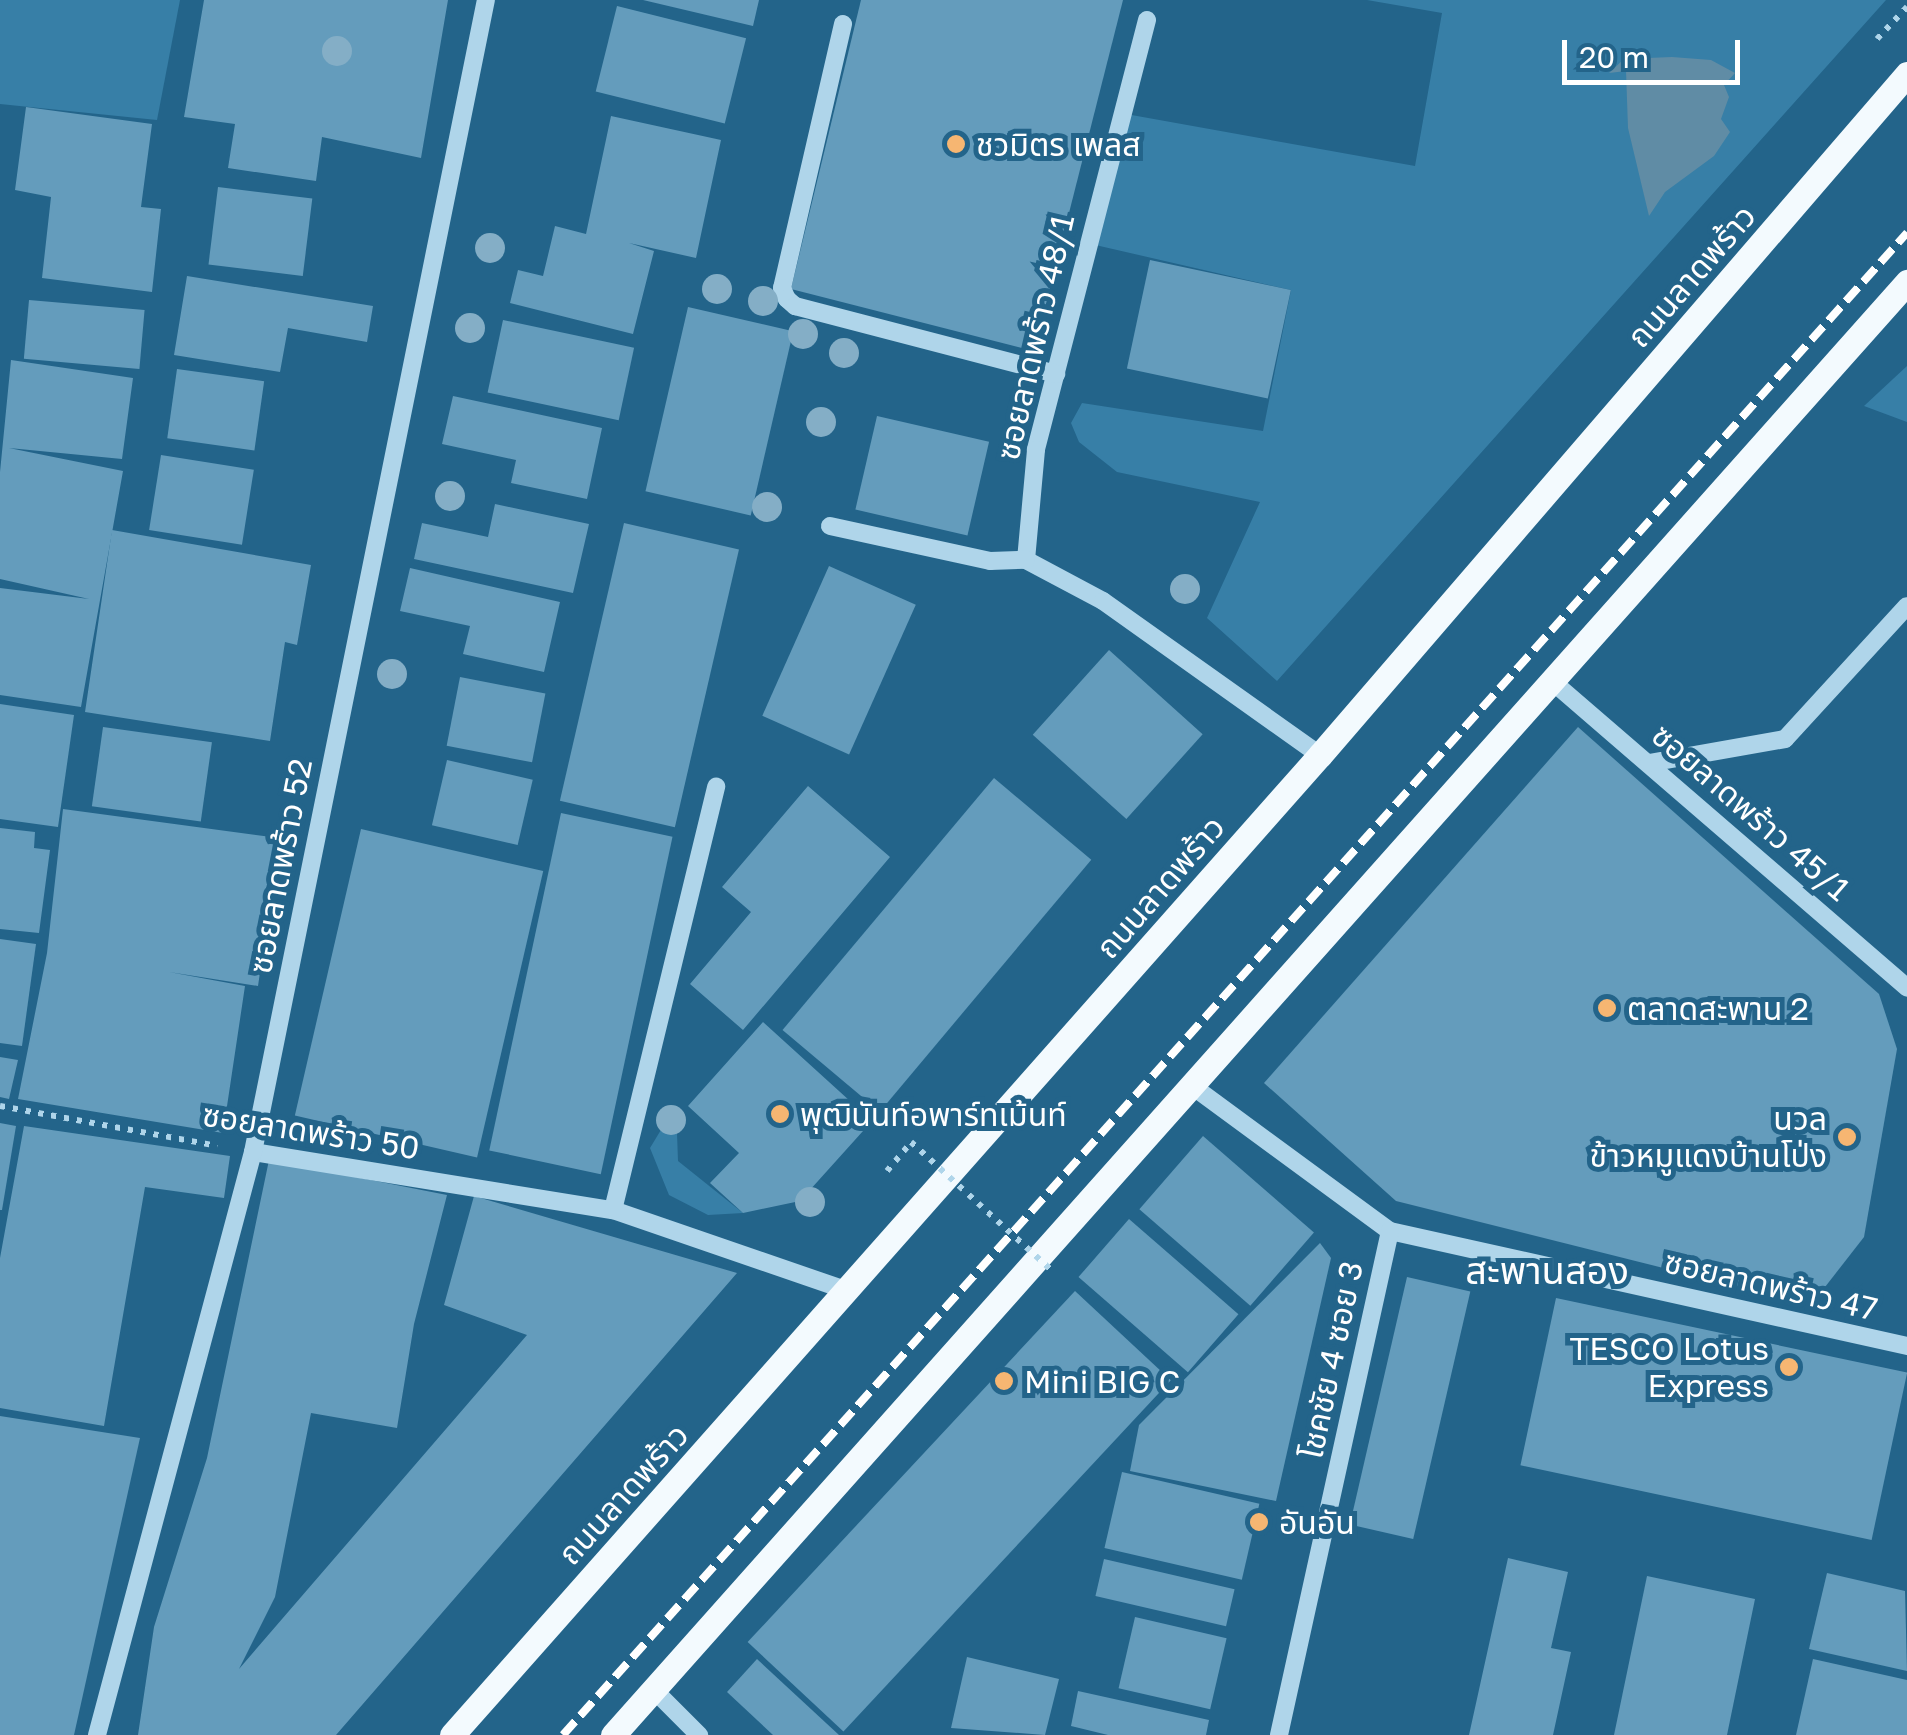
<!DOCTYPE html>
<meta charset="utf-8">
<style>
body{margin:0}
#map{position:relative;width:1907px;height:1735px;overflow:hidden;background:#23648a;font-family:"Golos Text","Noto Sans Thai",sans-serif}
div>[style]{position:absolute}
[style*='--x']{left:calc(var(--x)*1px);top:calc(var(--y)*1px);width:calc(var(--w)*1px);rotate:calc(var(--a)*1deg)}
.green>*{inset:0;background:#377fa7}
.water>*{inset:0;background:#608ca5}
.building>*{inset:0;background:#649cbc;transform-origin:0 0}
.path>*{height:6px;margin-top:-3px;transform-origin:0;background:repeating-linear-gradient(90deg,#afd5ea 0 5px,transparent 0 13px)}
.minor>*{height:18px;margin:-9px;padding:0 9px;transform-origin:9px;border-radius:9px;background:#afd5ea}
.major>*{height:25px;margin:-12.5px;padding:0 12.5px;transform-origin:12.5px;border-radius:12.5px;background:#f3fafe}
.rail>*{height:8px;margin-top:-4px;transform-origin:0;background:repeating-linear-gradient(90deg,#fff 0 18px,transparent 0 26px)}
.path-bridge>*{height:6px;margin-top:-3px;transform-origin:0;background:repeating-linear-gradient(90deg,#afd5ea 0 5px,transparent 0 13px)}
.trees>*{width:30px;height:30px;margin:-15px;border-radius:50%;background:#84aec6}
.dots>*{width:28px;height:28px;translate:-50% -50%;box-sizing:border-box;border:5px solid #23648a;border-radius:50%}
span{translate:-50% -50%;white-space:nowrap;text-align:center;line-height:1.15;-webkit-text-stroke:10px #23648a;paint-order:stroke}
.poi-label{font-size:32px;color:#fff}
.left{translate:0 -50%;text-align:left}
.right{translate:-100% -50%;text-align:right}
.street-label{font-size:32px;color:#fff}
.quarter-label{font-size:38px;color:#fff}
.scale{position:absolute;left:1562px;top:40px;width:178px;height:45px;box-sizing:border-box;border:5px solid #fff;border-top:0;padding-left:12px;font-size:30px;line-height:35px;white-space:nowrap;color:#fff;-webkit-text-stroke:8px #23648a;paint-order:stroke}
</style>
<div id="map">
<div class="green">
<i style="clip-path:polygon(0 0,180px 0,157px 120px,0 104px)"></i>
<i style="clip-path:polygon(1367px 0,1886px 0,1277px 681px,1207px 618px,1260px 502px,1117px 472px,1079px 442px,1071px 423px,1082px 403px,1263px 431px,1291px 290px,1091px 244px,1126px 114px,1415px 166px,1442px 13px)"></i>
<i style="clip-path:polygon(1907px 366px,1907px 422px,1864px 406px)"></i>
<i style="clip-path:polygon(676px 1105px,678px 1161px,743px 1213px,708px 1215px,669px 1195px,650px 1148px)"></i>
</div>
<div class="water">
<i style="clip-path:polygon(1672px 57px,1711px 60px,1735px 73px,1724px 85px,1729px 97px,1721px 119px,1730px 132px,1714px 156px,1665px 192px,1649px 216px,1628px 128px,1626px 71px,1609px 73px,1624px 59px)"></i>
</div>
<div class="building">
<i style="clip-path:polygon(204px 0,448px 0,421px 158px,322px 137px,316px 181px,228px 168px,235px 124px,184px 117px)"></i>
<i style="clip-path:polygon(643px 0,759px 0,753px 26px)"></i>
<i style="clip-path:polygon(861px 0,1123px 0,1034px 351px,791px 289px)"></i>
<i style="left:617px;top:6px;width:133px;height:88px;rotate:14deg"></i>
<i style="clip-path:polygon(26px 107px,152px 124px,141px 207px,161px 209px,152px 292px,42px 278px,51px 197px,15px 190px)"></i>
<i style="clip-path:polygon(611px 116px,721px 140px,696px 258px,629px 243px,654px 251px,633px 334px,510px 303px,518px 270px,543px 276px,555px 226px,586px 234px)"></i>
<i style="left:218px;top:187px;width:95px;height:78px;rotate:7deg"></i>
<i style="left:1150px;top:260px;width:144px;height:111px;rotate:12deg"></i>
<i style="clip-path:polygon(187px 276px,373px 306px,367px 342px,288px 328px,280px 372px,174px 355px)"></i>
<i style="left:29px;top:300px;width:116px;height:59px;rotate:5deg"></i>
<i style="left:688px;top:307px;width:108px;height:189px;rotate:13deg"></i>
<i style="left:503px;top:320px;width:134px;height:74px;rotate:12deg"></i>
<i style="clip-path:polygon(11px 360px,133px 378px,122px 459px,9px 448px,123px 471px,81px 707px,0 695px,0 588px,89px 599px,0 579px,0 472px)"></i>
<i style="left:177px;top:369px;width:88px;height:70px;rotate:8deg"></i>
<i style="clip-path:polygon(453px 396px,602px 428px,587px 499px,511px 483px,516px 460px,442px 444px)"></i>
<i style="left:877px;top:416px;width:115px;height:96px;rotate:13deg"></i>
<i style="left:161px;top:455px;width:94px;height:76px;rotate:9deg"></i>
<i style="clip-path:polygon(495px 504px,589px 524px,573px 593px,414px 559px,422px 523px,488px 537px)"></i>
<i style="left:624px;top:523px;width:118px;height:285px;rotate:13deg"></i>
<i style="clip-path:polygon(112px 530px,311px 565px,297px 645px,285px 642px,270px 741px,85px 712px)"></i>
<i style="left:829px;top:566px;width:95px;height:164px;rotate:24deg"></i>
<i style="clip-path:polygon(410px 568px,560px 602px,544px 672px,463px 654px,470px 626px,400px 611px)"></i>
<i style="left:1109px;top:650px;width:126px;height:114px;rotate:42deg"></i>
<i style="left:460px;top:677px;width:87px;height:70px;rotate:11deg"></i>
<i style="clip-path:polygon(0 704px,74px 715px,58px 827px,0 819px)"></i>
<i style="left:103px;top:727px;width:110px;height:80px;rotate:8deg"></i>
<i style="clip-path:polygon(1578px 727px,1879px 994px,1897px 1049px,1864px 1237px,1811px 1305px,1396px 1201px,1264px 1083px)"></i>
<i style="left:447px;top:760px;width:88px;height:67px;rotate:13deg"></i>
<i style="left:994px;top:778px;width:127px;height:329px;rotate:40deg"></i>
<i style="clip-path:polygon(808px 786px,890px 857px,743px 1030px,690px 984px,751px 912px,722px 887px)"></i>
<i style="clip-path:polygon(63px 809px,279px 838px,264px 896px,271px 897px,258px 986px,169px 972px,245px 986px,223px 1133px,18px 1099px,47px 953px)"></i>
<i style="left:561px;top:813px;width:114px;height:345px;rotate:12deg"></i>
<i style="clip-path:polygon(0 828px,35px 832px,34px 848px,50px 850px,39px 933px,0 929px)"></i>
<i style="left:361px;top:829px;width:187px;height:294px;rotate:13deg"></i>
<i style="clip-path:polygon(0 939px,36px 944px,22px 1046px,0 1043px)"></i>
<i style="clip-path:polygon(763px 1022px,872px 1121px,800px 1201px,743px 1213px,710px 1183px,739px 1153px,688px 1106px)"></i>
<i style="clip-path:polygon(0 1057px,18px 1060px,9px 1099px,0 1097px)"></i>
<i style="clip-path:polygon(0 1123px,16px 1126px,2px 1210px,0 1210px)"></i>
<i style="clip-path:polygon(24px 1126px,230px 1156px,224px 1198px,145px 1187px,104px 1426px,0 1408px,0 1258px)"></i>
<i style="left:1203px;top:1136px;width:147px;height:97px;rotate:41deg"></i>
<i style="clip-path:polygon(269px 1160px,447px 1195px,414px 1324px,397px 1428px,311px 1413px,275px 1597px,239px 1669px,527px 1335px,444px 1305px,474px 1196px,737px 1273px,336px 1735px,138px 1735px,154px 1627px,207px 1458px)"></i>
<i style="left:1129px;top:1219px;width:145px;height:77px;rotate:41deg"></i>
<i style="clip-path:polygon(1320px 1243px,1331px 1258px,1276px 1501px,1130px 1471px,1139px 1425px)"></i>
<i style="left:1407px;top:1277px;width:65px;height:254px;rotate:13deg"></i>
<i style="left:1075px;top:1291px;width:131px;height:480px;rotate:43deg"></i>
<i style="left:1556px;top:1298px;width:359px;height:171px;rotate:12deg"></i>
<i style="clip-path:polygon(0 1416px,140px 1438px,74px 1735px,0 1735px)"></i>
<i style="left:1122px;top:1472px;width:141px;height:78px;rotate:13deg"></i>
<i style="clip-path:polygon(1508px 1558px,1568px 1572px,1551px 1648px,1571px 1652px,1553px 1735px,1469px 1735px)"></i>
<i style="left:1104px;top:1559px;width:134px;height:38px;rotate:13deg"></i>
<i style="clip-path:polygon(1827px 1573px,1905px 1591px,1907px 1671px,1809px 1649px)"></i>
<i style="clip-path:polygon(1647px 1576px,1755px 1599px,1727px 1735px,1614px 1735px)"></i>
<i style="left:1135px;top:1617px;width:94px;height:73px;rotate:13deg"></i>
<i style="clip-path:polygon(967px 1657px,1059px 1679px,1045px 1735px,951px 1728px)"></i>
<i style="clip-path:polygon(757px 1659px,839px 1735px,773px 1735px,727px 1692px)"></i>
<i style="clip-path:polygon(1813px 1659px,1907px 1680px,1907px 1735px,1796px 1735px)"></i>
<i style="clip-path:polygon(1078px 1691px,1209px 1720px,1206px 1735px,1108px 1735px,1071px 1726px)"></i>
</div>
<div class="path">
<i style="--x:1877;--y:39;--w:44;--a:-46.8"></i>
<i style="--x:0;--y:1106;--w:221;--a:10.4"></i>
<i style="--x:887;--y:1171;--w:38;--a:-50"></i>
</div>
<div class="minor">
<i style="--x:1147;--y:20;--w:444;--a:104.5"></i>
<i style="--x:1036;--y:450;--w:110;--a:95.2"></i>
<i style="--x:1026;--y:560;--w:87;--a:28"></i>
<i style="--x:1103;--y:601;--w:266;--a:35.4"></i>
<i style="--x:843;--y:24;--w:271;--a:103"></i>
<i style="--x:782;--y:288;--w:12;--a:66"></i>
<i style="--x:787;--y:299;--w:11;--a:41"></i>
<i style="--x:795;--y:306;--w:270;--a:14.6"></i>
<i style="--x:830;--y:526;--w:164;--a:12.3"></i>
<i style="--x:990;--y:561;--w:36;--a:-2"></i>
<i style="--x:1553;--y:682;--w:468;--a:40.8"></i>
<i style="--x:1649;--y:763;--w:138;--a:-10"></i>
<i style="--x:1785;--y:739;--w:180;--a:-47.5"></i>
<i style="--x:1195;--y:1088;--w:242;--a:36.3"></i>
<i style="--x:1390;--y:1231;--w:530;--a:12.54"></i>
<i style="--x:253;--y:1152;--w:365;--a:9.2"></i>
<i style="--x:613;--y:1210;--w:249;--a:19"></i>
<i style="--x:613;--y:1210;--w:436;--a:-76.3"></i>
<i style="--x:654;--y:1690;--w:64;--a:45"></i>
<i style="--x:97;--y:1735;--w:604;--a:-75.02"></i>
<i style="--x:253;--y:1152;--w:1175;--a:-78.57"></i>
<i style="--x:1279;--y:1735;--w:516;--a:-77.58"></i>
</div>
<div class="major">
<i style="--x:452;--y:1735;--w:1309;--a:-48.47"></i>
<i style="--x:1320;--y:755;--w:899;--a:-49.24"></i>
<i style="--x:613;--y:1735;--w:1946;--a:-48.31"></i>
</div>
<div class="rail">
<i style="--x:563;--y:1735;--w:2016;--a:-48.18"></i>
</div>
<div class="path-bridge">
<i style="--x:911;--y:1142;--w:188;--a:42.4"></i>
</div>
<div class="trees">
<i style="left:337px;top:51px"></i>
<i style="left:490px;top:248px"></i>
<i style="left:717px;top:289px"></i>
<i style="left:763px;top:301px"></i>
<i style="left:470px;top:328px"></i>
<i style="left:803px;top:334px"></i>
<i style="left:844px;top:353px"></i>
<i style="left:821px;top:422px"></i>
<i style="left:450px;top:496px"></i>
<i style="left:767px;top:507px"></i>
<i style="left:1185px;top:589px"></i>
<i style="left:392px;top:674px"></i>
<i style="left:671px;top:1120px"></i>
<i style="left:810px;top:1202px"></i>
</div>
<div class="dots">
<i style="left:956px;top:144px;background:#f6b672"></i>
<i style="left:1607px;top:1008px;background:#f6b672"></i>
<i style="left:780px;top:1114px;background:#f6b672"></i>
<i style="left:1847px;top:1137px;background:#f6b672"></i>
<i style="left:1789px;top:1367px;background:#f6b672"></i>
<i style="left:1004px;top:1381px;background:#f6b672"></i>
<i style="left:1259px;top:1522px;background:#f6b672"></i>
</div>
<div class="poi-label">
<span class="left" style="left:976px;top:144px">ชวมิตร เพลส</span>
<span class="left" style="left:1627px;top:1008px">ตลาดสะพาน 2</span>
<span class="left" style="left:800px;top:1114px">พุฒินันท์อพาร์ทเม้นท์</span>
<span class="right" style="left:1827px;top:1137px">นวล<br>ข้าวหมูแดงบ้านโป่ง</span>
<span class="right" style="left:1769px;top:1367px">TESCO Lotus<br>Express</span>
<span class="left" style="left:1024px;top:1381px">Mini BIG C</span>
<span class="left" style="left:1279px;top:1522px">อันอัน</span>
</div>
<div class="street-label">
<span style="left:1691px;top:276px;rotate:-49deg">ถนนลาดพร้าว</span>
<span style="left:1035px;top:337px;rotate:-77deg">ซอยลาดพร้าว 48/1</span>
<span style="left:1751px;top:812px;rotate:41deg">ซอยลาดพร้าว 45/1</span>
<span style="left:280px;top:866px;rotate:-79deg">ซอยลาดพร้าว 52</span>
<span style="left:1160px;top:887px;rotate:-49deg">ถนนลาดพร้าว</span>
<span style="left:311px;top:1131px;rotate:9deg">ซอยลาดพร้าว 50</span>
<span style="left:1771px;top:1285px;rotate:13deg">ซอยลาดพร้าว 47</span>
<span style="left:1331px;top:1360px;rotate:-78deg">โชคชัย 4 ซอย 3</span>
<span style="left:623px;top:1494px;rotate:-48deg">ถนนลาดพร้าว</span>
</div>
<div class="quarter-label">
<span style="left:1547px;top:1270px">สะพานสอง</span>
</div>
<div class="scale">20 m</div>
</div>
